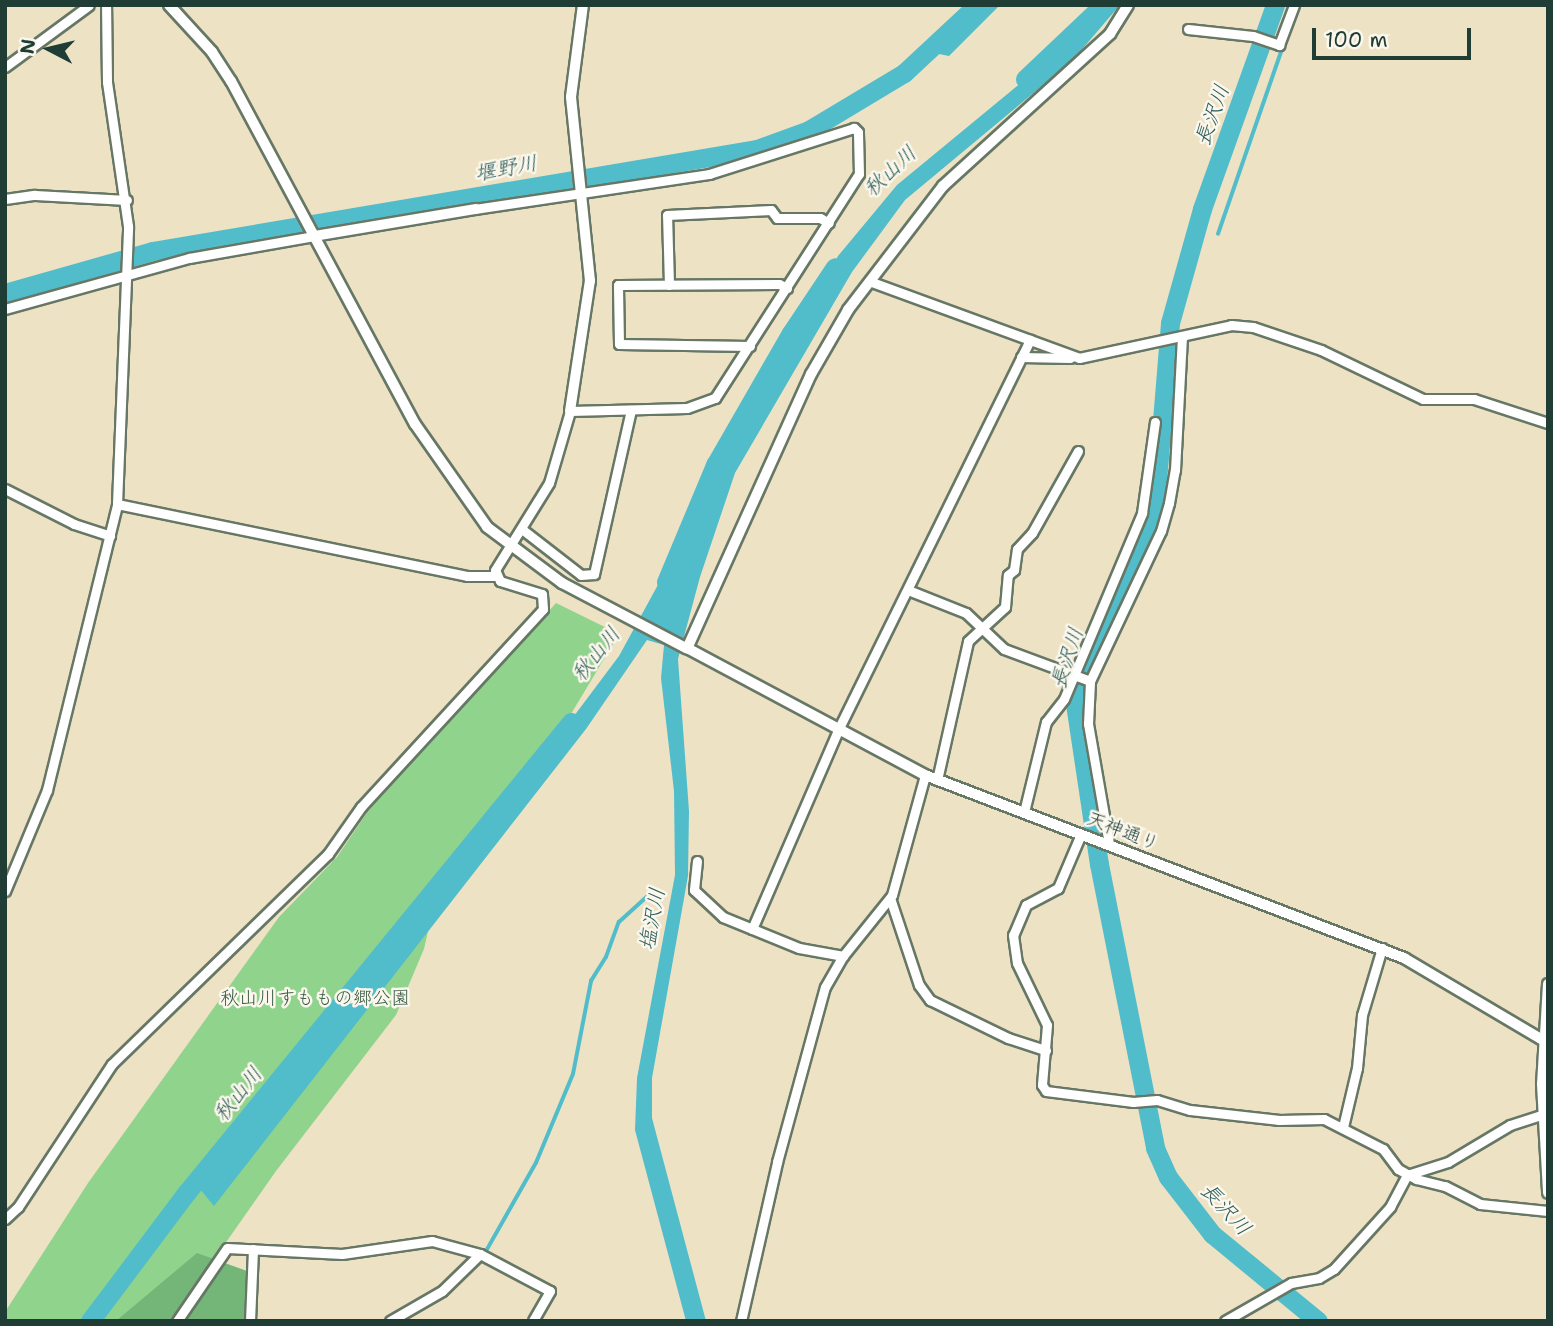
<!DOCTYPE html>
<meta charset="utf-8">
<style>
body{margin:0}
#map{position:relative;width:1553px;height:1326px;overflow:hidden;background:#eee2c4;font-family:"Shantell Sans","Klee One",sans-serif}
div>[style]{position:absolute}
[style*='--x']{left:calc(var(--x)*1px);top:calc(var(--y)*1px);width:calc(var(--w)*1px);rotate:calc(var(--a)*1deg)}
.green>*{inset:0;background:#90d38c}
.forest>*{inset:0;background:#74b578}
.water>*{inset:0;background:#51bdcb}
.stream>*{height:3.5px;margin:-1.75px;padding:0 1.75px;transform-origin:1.75px;border-radius:1.75px;background:#51bdcb}
.river>*{height:19px;margin:-9.5px;padding:0 9.5px;transform-origin:9.5px;border-radius:9.5px;background:#51bdcb}
.roads{filter:drop-shadow(2px 0 #677766) drop-shadow(-2px 0 #677766) drop-shadow(0 2px #677766) drop-shadow(0 -2px #677766)}
.minor>*{height:9px;margin:-4.5px;padding:0 4.5px;transform-origin:4.5px;border-radius:4.5px;background:#fff}
.tertiary>*{height:10px;margin:-5px;padding:0 5px;transform-origin:5px;border-radius:5px;background:#fff}
span{translate:-50% -50%;white-space:nowrap;text-align:center;line-height:1.15;-webkit-text-stroke:5px #fbf7ec;paint-order:stroke}
.street-label{font-size:19px;color:#1f3d34}
.park-label{font-size:19px;color:#365b46}
.water-label{font-size:21px;color:#2c5d5a;font-style:italic}
.frame{position:absolute;inset:0;border:7px solid #1f3d34;pointer-events:none}
.north{position:absolute;left:14px;top:14px;width:70px;height:70px;-webkit-text-stroke:5px #fbf7ec;paint-order:stroke;rotate:277deg;font-size:19px;font-weight:700;line-height:28px;text-align:center;color:#1f3d34}
.north::after{content:'';display:block;margin:auto;width:24px;height:32px;background:#1f3d34;clip-path:polygon(50% 0,100% 100%,50% 72%,0 100%)}
.scale{position:absolute;left:1312px;top:28px;width:159px;height:32px;box-sizing:border-box;border:4px solid #1f3d34;border-top:0;padding-left:9px;font-size:21px;line-height:24px;white-space:nowrap;color:#1f3d34;-webkit-text-stroke:5px #fbf7ec;paint-order:stroke}
</style>
<div id="map">
<div class="green">
<i style="clip-path:polygon(556px 603px,619px 634px,571px 714px,442px 870px,424px 949px,396px 1015px,276px 1171px,171px 1321px,5px 1321px,5px 1312px,88px 1183px,279px 917px,337px 857px,368px 811px)"></i>
</div>
<div class="forest">
<i style="clip-path:polygon(197px 1253px,247px 1271px,244px 1321px,116px 1321px)"></i>
</div>
<div class="water">
<i style="clip-path:polygon(982px 5px,1000px 5px,949px 56px,934px 53px)"></i>
<i style="clip-path:polygon(1106px 5px,1120px 5px,1072px 61px,905px 200px,852px 272px,735px 473px,700px 577px,678px 659px,689px 811px,688px 876px,652px 1078px,652px 1118px,706px 1321px,686px 1321px,635px 1130px,637px 1078px,675px 875px,674px 791px,661px 678px,664px 645px,647px 640px,586px 729px,214px 1206px,200px 1189px,508px 804px,619px 656px,838px 256px,897px 185px,1090px 26px)"></i>
</div>
<div class="stream">
<i style="--x:1218;--y:234;--w:211;--a:-70.9"></i>
<i style="--x:485;--y:1253;--w:103;--a:-60.5"></i>
<i style="--x:536;--y:1163;--w:96;--a:-67.4"></i>
<i style="--x:573;--y:1074;--w:95;--a:-79"></i>
<i style="--x:591;--y:981;--w:28;--a:-58"></i>
<i style="--x:606;--y:957;--w:37;--a:-70"></i>
<i style="--x:619;--y:922;--w:43;--a:-42.2"></i>
<i style="--x:410;--y:1315;--w:31;--a:-29"></i>
<i style="--x:437;--y:1300;--w:41;--a:-43"></i>
</div>
<div class="river">
<i style="--x:1275;--y:5;--w:217;--a:109.7"></i>
<i style="--x:1202;--y:209;--w:118;--a:105.7"></i>
<i style="--x:1170;--y:323;--w:182;--a:94.7"></i>
<i style="--x:1155;--y:504;--w:176;--a:113.8"></i>
<i style="--x:1084;--y:665;--w:34;--a:107"></i>
<i style="--x:1074;--y:697;--w:169;--a:81.5"></i>
<i style="--x:1099;--y:864;--w:289;--a:78.8"></i>
<i style="--x:1155;--y:1148;--w:32;--a:66"></i>
<i style="--x:1168;--y:1177;--w:72;--a:52.3"></i>
<i style="--x:1212;--y:1234;--w:137;--a:39.4"></i>
<i style="--x:1025;--y:79;--w:108;--a:-43.5"></i>
<i style="--x:5;--y:293;--w:153;--a:-15.9"></i>
<i style="--x:152;--y:251;--w:614;--a:-9.57"></i>
<i style="--x:757;--y:149;--w:55;--a:-20.1"></i>
<i style="--x:809;--y:130;--w:111;--a:-31"></i>
<i style="--x:904;--y:73;--w:100;--a:-43"></i>
<i style="--x:666;--y:582;--w:127;--a:-67.3"></i>
<i style="--x:715;--y:465;--w:152;--a:-60.1"></i>
<i style="--x:791;--y:333;--w:79;--a:-56.3"></i>
<i style="--x:90;--y:1321;--w:161;--a:-53.1"></i>
<i style="--x:187;--y:1192;--w:607;--a:-50.75"></i>
</div>
<div class="roads">
<div class="minor">
<i style="--x:1188;--y:29;--w:65;--a:6.1"></i>
<i style="--x:1253;--y:36;--w:28;--a:19"></i>
<i style="--x:1279;--y:45;--w:43;--a:-69.4"></i>
<i style="--x:5;--y:67;--w:104;--a:-36.4"></i>
<i style="--x:5;--y:199;--w:30;--a:-8"></i>
<i style="--x:35;--y:195;--w:92;--a:3.1"></i>
<i style="--x:869;--y:281;--w:224;--a:20.1"></i>
<i style="--x:1079;--y:358;--w:156;--a:-12.2"></i>
<i style="--x:1231;--y:325;--w:22;--a:5"></i>
<i style="--x:1253;--y:327;--w:72;--a:18.7"></i>
<i style="--x:1321;--y:350;--w:113;--a:25.7"></i>
<i style="--x:1423;--y:399;--w:51;--a:0"></i>
<i style="--x:1474;--y:399;--w:78;--a:18"></i>
<i style="--x:669;--y:285;--w:70;--a:-91.6"></i>
<i style="--x:667;--y:215;--w:104;--a:-2.8"></i>
<i style="--x:771;--y:210;--w:10;--a:53"></i>
<i style="--x:777;--y:218;--w:43;--a:0"></i>
<i style="--x:820;--y:218;--w:10;--a:29"></i>
<i style="--x:5;--y:309;--w:191;--a:-15.5"></i>
<i style="--x:189;--y:258;--w:127;--a:-10"></i>
<i style="--x:750;--y:346;--w:131;--a:-179.1"></i>
<i style="--x:619;--y:344;--w:59;--a:-91"></i>
<i style="--x:618;--y:285;--w:161;--a:-0.4"></i>
<i style="--x:779;--y:284;--w:9;--a:27"></i>
<i style="--x:1021;--y:357;--w:49;--a:1.2"></i>
<i style="--x:5;--y:489;--w:77;--a:26.9"></i>
<i style="--x:74;--y:524;--w:38;--a:18"></i>
<i style="--x:117;--y:504;--w:357;--a:11.6"></i>
<i style="--x:467;--y:576;--w:29;--a:0"></i>
<i style="--x:523;--y:530;--w:73;--a:37.8"></i>
<i style="--x:581;--y:575;--w:13;--a:-4"></i>
<i style="--x:594;--y:574;--w:168;--a:-77.3"></i>
<i style="--x:908;--y:590;--w:62;--a:21.6"></i>
<i style="--x:966;--y:613;--w:52;--a:43.5"></i>
<i style="--x:1004;--y:649;--w:92;--a:20.4"></i>
<i style="--x:937;--y:780;--w:142;--a:-77.4"></i>
<i style="--x:968;--y:641;--w:50;--a:-42.6"></i>
<i style="--x:1005;--y:607;--w:32;--a:-85"></i>
<i style="--x:1008;--y:575;--w:8;--a:-40"></i>
<i style="--x:1014;--y:570;--w:21;--a:-82"></i>
<i style="--x:1017;--y:549;--w:22;--a:-47"></i>
<i style="--x:1032;--y:533;--w:94;--a:-60.7"></i>
<i style="--x:1024;--y:812;--w:93;--a:-76.3"></i>
<i style="--x:1046;--y:722;--w:29;--a:-52"></i>
<i style="--x:1064;--y:699;--w:202;--a:-67.2"></i>
<i style="--x:1142;--y:513;--w:92;--a:-81.9"></i>
<i style="--x:1081;--y:834;--w:59;--a:113.1"></i>
<i style="--x:1058;--y:888;--w:36;--a:152"></i>
<i style="--x:1026;--y:905;--w:33;--a:113"></i>
<i style="--x:1013;--y:935;--w:28;--a:82"></i>
<i style="--x:1017;--y:963;--w:69;--a:64.2"></i>
<i style="--x:1047;--y:1025;--w:60;--a:94.8"></i>
<i style="--x:1042;--y:1085;--w:7;--a:56"></i>
<i style="--x:1046;--y:1091;--w:88;--a:7.2"></i>
<i style="--x:1133;--y:1102;--w:24;--a:-5"></i>
<i style="--x:1157;--y:1100;--w:34;--a:17"></i>
<i style="--x:1190;--y:1110;--w:90;--a:6.4"></i>
<i style="--x:1279;--y:1120;--w:45;--a:-1.3"></i>
<i style="--x:1324;--y:1119;--w:66;--a:27"></i>
<i style="--x:1383;--y:1149;--w:25;--a:53"></i>
<i style="--x:1398;--y:1169;--w:21;--a:29"></i>
<i style="--x:1416;--y:1179;--w:30;--a:14"></i>
<i style="--x:1445;--y:1186;--w:39;--a:27"></i>
<i style="--x:1480;--y:1204;--w:68;--a:5.9"></i>
<i style="--x:1109;--y:844;--w:122;--a:-99.9"></i>
<i style="--x:1088;--y:724;--w:43;--a:-87.3"></i>
<i style="--x:1090;--y:681;--w:166;--a:-64.7"></i>
<i style="--x:1161;--y:531;--w:29;--a:-74"></i>
<i style="--x:1169;--y:503;--w:34;--a:-80"></i>
<i style="--x:1175;--y:470;--w:134;--a:-87"></i>
<i style="--x:697;--y:861;--w:29;--a:96"></i>
<i style="--x:694;--y:890;--w:40;--a:43"></i>
<i style="--x:723;--y:917;--w:82;--a:22.2"></i>
<i style="--x:799;--y:948;--w:45;--a:10.3"></i>
<i style="--x:5;--y:891;--w:109;--a:-67.4"></i>
<i style="--x:47;--y:790;--w:294;--a:-76.2"></i>
<i style="--x:117;--y:504;--w:278;--a:-87.7"></i>
<i style="--x:128;--y:226;--w:146;--a:-98.3"></i>
<i style="--x:107;--y:82;--w:77;--a:-90.7"></i>
<i style="--x:890;--y:898;--w:92;--a:71.6"></i>
<i style="--x:919;--y:985;--w:19;--a:54"></i>
<i style="--x:930;--y:1000;--w:87;--a:26"></i>
<i style="--x:1008;--y:1038;--w:40;--a:18"></i>
<i style="--x:752;--y:929;--w:217;--a:-66.6"></i>
<i style="--x:838;--y:730;--w:435;--a:-63.8"></i>
<i style="--x:1343;--y:1127;--w:61;--a:-76.7"></i>
<i style="--x:1357;--y:1068;--w:53;--a:-84.6"></i>
<i style="--x:1362;--y:1015;--w:70;--a:-73.4"></i>
<i style="--x:5;--y:1219;--w:18;--a:-43"></i>
<i style="--x:18;--y:1207;--w:171;--a:-56.7"></i>
<i style="--x:112;--y:1064;--w:301;--a:-44.2"></i>
<i style="--x:328;--y:854;--w:57;--a:-54.9"></i>
<i style="--x:361;--y:807;--w:269;--a:-47.4"></i>
<i style="--x:543;--y:609;--w:15;--a:-94"></i>
<i style="--x:542;--y:594;--w:44;--a:-162.8"></i>
<i style="--x:500;--y:581;--w:12;--a:-114"></i>
<i style="--x:495;--y:570;--w:102;--a:-58.2"></i>
<i style="--x:549;--y:483;--w:75;--a:-73.7"></i>
<i style="--x:570;--y:411;--w:117;--a:-1.5"></i>
<i style="--x:687;--y:408;--w:30;--a:-20"></i>
<i style="--x:715;--y:398;--w:266;--a:-57.3"></i>
<i style="--x:859;--y:174;--w:42;--a:-91.4"></i>
<i style="--x:858;--y:132;--w:6;--a:-135"></i>
<i style="--x:854;--y:128;--w:152;--a:162.4"></i>
<i style="--x:709;--y:174;--w:236;--a:171.5"></i>
<i style="--x:177;--y:1321;--w:88;--a:-55.6"></i>
<i style="--x:227;--y:1248;--w:115;--a:3"></i>
<i style="--x:342;--y:1254;--w:91;--a:-8.2"></i>
<i style="--x:432;--y:1241;--w:50;--a:15.2"></i>
<i style="--x:480;--y:1254;--w:79;--a:27.9"></i>
<i style="--x:550;--y:1291;--w:34;--a:120"></i>
<i style="--x:250;--y:1321;--w:72;--a:-87.6"></i>
<i style="--x:390;--y:1321;--w:60;--a:-30"></i>
<i style="--x:442;--y:1291;--w:53;--a:-44.2"></i>
<i style="--x:741;--y:1321;--w:163;--a:-77.2"></i>
<i style="--x:777;--y:1162;--w:181;--a:-74.7"></i>
<i style="--x:825;--y:987;--w:36;--a:-60"></i>
<i style="--x:843;--y:956;--w:78;--a:-51.2"></i>
<i style="--x:892;--y:895;--w:124;--a:-74.6"></i>
<i style="--x:1225;--y:1321;--w:76;--a:-29.9"></i>
<i style="--x:1291;--y:1283;--w:28;--a:-10"></i>
<i style="--x:1319;--y:1278;--w:17;--a:-31"></i>
<i style="--x:1334;--y:1269;--w:84;--a:-47.9"></i>
<i style="--x:1390;--y:1207;--w:36;--a:-62"></i>
<i style="--x:1407;--y:1175;--w:43;--a:-17.6"></i>
<i style="--x:1448;--y:1162;--w:72;--a:-30.8"></i>
<i style="--x:1510;--y:1125;--w:35;--a:-18"></i>
</div>
<div class="tertiary">
<i style="--x:169;--y:5;--w:64;--a:47.5"></i>
<i style="--x:212;--y:52;--w:35;--a:57"></i>
<i style="--x:231;--y:81;--w:389;--a:61.8"></i>
<i style="--x:415;--y:424;--w:126;--a:55"></i>
<i style="--x:487;--y:527;--w:94;--a:36.7"></i>
<i style="--x:562;--y:583;--w:140;--a:27.7"></i>
<i style="--x:1128;--y:5;--w:34;--a:122"></i>
<i style="--x:1110;--y:34;--w:226;--a:137.7"></i>
<i style="--x:943;--y:186;--w:156;--a:127.5"></i>
<i style="--x:848;--y:310;--w:74;--a:120"></i>
<i style="--x:811;--y:374;--w:301;--a:114.3"></i>
<i style="--x:687;--y:648;--w:270;--a:28.1"></i>
<i style="--x:925;--y:775;--w:513;--a:20.91"></i>
<i style="--x:1404;--y:958;--w:167;--a:30.6"></i>
<i style="--x:314;--y:236;--w:164;--a:-9.5"></i>
<i style="--x:570;--y:411;--w:132;--a:-81.3"></i>
<i style="--x:590;--y:281;--w:185;--a:-95.9"></i>
<i style="--x:571;--y:97;--w:93;--a:-82.6"></i>
<i style="--x:1548;--y:984;--w:100;--a:93.4"></i>
<i style="--x:1542;--y:1084;--w:109;--a:86.8"></i>
</div>
</div>
<div class="street-label">
<span style="left:1123px;top:831px;rotate:21deg">天神通り</span>
</div>
<div class="park-label">
<span style="left:315px;top:998px">秋山川すももの郷公園</span>
</div>
<div class="water-label">
<span style="left:1212px;top:115px;rotate:-70deg">長沢川</span>
<span style="left:506px;top:168px;rotate:-10deg">堰野川</span>
<span style="left:890px;top:171px;rotate:-43deg">秋山川</span>
<span style="left:596px;top:654px;rotate:-51deg">秋山川</span>
<span style="left:1067px;top:658px;rotate:-72deg">長沢川</span>
<span style="left:652px;top:919px;rotate:-80deg">塩沢川</span>
<span style="left:238px;top:1094px;rotate:-51deg">秋山川</span>
<span style="left:1226px;top:1209px;rotate:47deg">長沢川</span>
</div>
<div class="frame"></div>
<div class="north">N</div>
<div class="scale">100 m</div>
</div>
